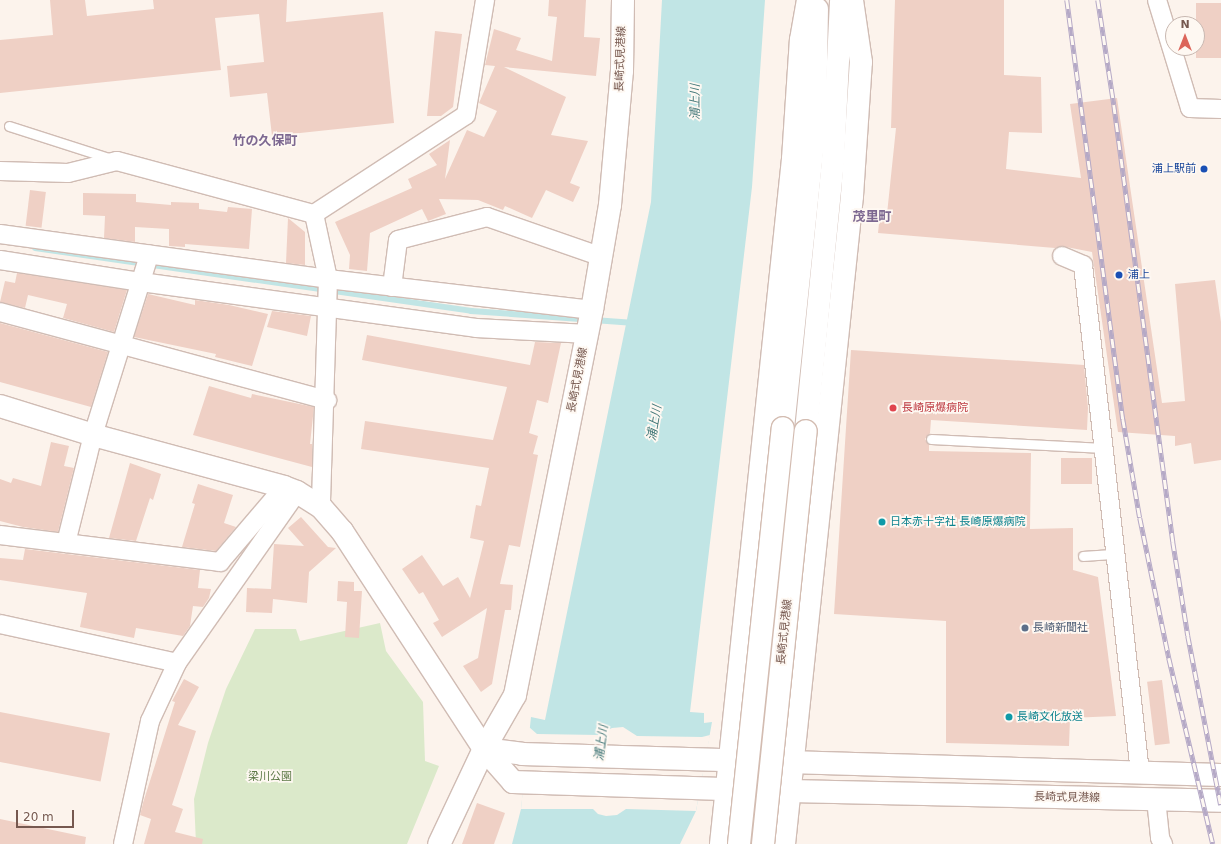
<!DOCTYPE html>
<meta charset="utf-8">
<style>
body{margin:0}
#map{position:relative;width:1221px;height:844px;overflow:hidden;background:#fcf3ec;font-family:"DejaVu Sans","Noto Sans JP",sans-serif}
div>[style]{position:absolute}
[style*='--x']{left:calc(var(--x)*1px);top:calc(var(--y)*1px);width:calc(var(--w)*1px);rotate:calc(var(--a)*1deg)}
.green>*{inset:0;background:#dbe9ca}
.water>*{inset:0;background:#c1e5e5}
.pier>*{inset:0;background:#fcf3ec}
.stream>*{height:6px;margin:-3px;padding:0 3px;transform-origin:3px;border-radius:3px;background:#c1e5e5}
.building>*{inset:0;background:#efd0c5;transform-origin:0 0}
.roads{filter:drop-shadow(1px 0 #d0bcb4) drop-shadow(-1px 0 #d0bcb4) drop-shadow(0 1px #d0bcb4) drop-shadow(0 -1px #d0bcb4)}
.service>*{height:9px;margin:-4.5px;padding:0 4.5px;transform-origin:4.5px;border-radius:4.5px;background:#fff}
.minor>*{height:18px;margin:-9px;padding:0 9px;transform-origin:9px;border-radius:9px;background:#fff}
.tertiary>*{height:22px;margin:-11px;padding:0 11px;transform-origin:11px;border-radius:11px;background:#fff}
.secondary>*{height:22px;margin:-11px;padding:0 11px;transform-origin:11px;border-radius:11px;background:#fff}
.rail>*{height:4.5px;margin-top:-2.25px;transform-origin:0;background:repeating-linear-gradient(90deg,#fef8f2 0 9px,#b5a9c6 0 18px);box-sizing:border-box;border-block:1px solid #b5a9c6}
.bridges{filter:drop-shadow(1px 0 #d3bcb1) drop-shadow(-1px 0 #d3bcb1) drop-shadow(0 1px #d3bcb1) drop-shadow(0 -1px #d3bcb1)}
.secondary-bridge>*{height:22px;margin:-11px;padding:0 11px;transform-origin:11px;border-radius:11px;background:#fff}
.dots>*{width:11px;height:11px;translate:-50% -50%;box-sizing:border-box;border:2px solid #fef8f2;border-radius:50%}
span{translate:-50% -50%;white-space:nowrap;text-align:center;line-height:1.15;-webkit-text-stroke:3.5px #fef8f2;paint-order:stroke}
.street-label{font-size:11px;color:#76584f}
.transit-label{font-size:11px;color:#164399}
.right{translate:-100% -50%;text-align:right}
.left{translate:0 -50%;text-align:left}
.health-label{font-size:11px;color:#be3a42}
.culture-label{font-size:11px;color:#0d838f}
.service-label{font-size:11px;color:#4e5e75}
.park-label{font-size:11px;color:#5e7a48}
.water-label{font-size:12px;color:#437879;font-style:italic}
.quarter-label{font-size:13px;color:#7d6891;font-weight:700}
.north{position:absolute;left:1165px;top:16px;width:40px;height:40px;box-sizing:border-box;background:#fef8f2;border:1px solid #c8b8b1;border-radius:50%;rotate:0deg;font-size:11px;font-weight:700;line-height:16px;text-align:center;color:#76584f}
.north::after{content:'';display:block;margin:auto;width:14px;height:18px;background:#dc655a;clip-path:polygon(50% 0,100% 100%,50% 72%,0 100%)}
.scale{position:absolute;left:16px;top:810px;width:58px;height:18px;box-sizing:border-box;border:2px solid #76584f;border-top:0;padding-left:5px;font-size:12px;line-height:14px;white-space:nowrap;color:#76584f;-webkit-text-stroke:3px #fef8f2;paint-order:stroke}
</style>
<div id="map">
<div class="green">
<i style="clip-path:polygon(380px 623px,386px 651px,423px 702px,425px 761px,439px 766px,407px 844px,196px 844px,194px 799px,208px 743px,226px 689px,255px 629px,296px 629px,300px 641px)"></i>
</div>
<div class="water">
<i style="clip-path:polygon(662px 0,765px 0,752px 187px,690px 712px,704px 713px,704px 723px,712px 722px,696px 811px,680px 844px,512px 844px,521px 809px,531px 717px,545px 720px,651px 202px)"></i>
</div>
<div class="pier">
<i style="clip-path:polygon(529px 727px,537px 734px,599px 735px,612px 728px,623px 727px,637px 736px,702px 737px,710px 735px,696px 811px,626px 809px,617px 815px,606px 816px,598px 814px,593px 809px,521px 809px)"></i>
</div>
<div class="stream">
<i style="--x:35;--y:248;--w:441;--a:8.2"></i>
<i style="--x:471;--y:311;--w:164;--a:4.2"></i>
</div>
<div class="building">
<i style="clip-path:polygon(50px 0,85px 0,87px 16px,154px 9px,153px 0,287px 0,286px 22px,383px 12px,394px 123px,272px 136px,267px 93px,230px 97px,227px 66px,264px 62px,259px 14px,215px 18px,221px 70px,0 93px,0 40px,53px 35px)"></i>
<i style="clip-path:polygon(549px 0,586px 0,584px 37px,600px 38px,596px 76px,504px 67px,566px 97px,551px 135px,588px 141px,570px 183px,580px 187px,573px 202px,546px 190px,532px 218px,505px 206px,503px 210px,478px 200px,439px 199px,446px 214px,428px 221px,422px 209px,370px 233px,367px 271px,349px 269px,350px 255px,335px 222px,412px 188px,408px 179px,437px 165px,429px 154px,450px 140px,445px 179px,467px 130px,484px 137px,497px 111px,479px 103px,495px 66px,485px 65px,494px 29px,521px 38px,516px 50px,552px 61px,557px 17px,548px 16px)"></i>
<i style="clip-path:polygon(895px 0,1004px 0,1004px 75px,1041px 77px,1042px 133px,1009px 132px,1006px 169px,1081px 178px,1070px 104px,1117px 98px,1162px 403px,1185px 401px,1175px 284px,1215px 280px,1221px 322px,1221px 460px,1194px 464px,1191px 443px,1175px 446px,1175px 436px,1118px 432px,1092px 252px,1061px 246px,1055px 248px,878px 233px,880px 214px,887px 214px,896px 128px,891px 128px)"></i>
<i style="left:1196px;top:3px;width:25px;height:55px"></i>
<i style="clip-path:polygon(435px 31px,462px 34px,453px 107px,441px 116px,427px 116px)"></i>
<i style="left:30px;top:190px;width:16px;height:36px;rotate:7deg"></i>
<i style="clip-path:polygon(83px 193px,136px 194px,136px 202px,171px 205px,171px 202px,199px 203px,199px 209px,227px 212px,228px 207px,252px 209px,249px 249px,185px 244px,185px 247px,169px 246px,169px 229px,135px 227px,135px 242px,104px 238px,105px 216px,83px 215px)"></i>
<i style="clip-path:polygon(288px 218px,305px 232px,305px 265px,286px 263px)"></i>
<i style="clip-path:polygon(17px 273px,127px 290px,114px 332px,63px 318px,67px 304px,28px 295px,25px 308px,0 302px,5px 281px,15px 283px)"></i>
<i style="clip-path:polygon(148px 294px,195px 305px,195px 300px,229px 305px,268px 314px,252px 366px,215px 357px,216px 354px,134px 337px)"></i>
<i style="clip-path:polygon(272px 311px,311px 316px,307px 336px,267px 327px)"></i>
<i style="clip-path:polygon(0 323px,108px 352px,91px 407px,0 382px)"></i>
<i style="clip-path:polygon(367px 335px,530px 365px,535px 342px,561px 343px,548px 403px,537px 400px,529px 433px,538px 436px,533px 454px,538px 455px,520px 547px,509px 545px,500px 584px,513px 585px,511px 610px,505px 610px,492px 684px,481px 692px,463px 666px,478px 658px,487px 608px,442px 637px,433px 623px,439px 620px,423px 592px,419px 594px,402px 569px,422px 555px,443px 586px,458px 577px,470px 598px,484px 541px,470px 538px,476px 505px,481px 506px,489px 468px,361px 449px,365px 421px,493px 440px,507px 387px,362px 360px)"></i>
<i style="clip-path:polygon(851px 350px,1084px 365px,1088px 408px,1087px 430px,931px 420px,930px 433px,925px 439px,929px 445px,929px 451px,1031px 453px,1030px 529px,1073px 528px,1073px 570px,1098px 577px,1116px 716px,1070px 718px,1069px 746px,946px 743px,946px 621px,834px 614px)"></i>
<i style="clip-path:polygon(209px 386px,251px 398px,252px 394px,314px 407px,310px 444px,312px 444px,312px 467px,193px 435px)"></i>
<i style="clip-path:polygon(51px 442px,69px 446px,64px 466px,74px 468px,58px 532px,23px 527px,0 521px,0 479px,11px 483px,13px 478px,41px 486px)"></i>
<i style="left:1061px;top:458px;width:31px;height:26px"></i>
<i style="clip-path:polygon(130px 463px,161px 474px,153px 500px,150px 498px,136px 541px,109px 538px)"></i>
<i style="clip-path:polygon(198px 484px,233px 495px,224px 523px,236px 527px,216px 551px,182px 547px,195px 504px,192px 503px)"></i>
<i style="clip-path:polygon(301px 517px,328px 547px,336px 548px,309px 572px,307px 603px,273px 599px,272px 613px,246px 612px,247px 588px,271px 589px,274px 544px,304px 546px,288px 528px)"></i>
<i style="clip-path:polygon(25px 549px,200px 570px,198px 588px,211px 589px,209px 598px,203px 607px,193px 606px,190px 626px,183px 636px,136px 628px,134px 638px,80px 627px,87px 593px,0 580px,0 558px,23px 560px)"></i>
<i style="clip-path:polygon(338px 581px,354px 582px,354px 591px,362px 591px,359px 638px,345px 637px,347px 602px,337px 601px)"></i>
<i style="clip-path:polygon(184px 679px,199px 687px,178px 725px,196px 731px,172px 805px,183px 809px,175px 832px,203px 839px,202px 844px,144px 844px,151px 819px,140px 815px,143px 803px,175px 702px,172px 701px)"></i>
<i style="left:1162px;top:680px;width:64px;height:15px;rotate:83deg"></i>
<i style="left:0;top:712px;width:112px;height:49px;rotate:11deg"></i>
<i style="clip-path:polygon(477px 803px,505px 813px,494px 844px,462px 844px)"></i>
<i style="clip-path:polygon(0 819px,86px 837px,85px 844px,0 844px)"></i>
</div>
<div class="roads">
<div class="service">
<i style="--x:9;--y:126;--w:108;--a:17.8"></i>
<i style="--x:931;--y:439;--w:173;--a:3"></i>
<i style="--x:1083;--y:556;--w:32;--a:-4"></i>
</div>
<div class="minor">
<i style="--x:1157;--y:0;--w:113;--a:73"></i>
<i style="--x:1190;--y:108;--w:31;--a:2"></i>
<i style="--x:0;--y:171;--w:68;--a:1.7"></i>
<i style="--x:68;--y:173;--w:50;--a:-13.8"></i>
<i style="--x:117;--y:161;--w:204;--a:15.1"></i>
<i style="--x:314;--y:214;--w:181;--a:-33.1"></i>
<i style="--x:466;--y:115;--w:117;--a:-80.6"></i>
<i style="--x:314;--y:214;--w:66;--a:77.8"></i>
<i style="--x:328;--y:279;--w:228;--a:91.8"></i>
<i style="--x:0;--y:234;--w:331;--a:7.8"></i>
<i style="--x:328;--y:279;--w:266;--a:6.7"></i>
<i style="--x:1062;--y:256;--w:23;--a:23"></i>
<i style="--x:1083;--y:265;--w:510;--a:83.59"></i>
<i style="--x:0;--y:260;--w:143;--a:8.9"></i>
<i style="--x:141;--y:282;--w:338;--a:7.8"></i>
<i style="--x:476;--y:328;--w:112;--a:3.1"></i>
<i style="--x:392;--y:287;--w:47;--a:-82.7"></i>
<i style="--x:398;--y:240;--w:92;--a:-14.5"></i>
<i style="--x:487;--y:217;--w:122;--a:19.2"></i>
<i style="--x:0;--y:312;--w:339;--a:15.1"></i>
<i style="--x:0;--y:535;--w:222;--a:7"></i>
<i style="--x:220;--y:562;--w:99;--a:-49.5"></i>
<i style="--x:66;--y:543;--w:111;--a:-76"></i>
<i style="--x:93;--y:435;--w:189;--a:-72.7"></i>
<i style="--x:0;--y:624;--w:181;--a:12.4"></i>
<i style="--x:1156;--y:799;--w:39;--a:84"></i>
<i style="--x:1160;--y:838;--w:7;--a:63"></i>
<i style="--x:123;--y:844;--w:126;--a:-77.6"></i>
<i style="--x:150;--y:721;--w:64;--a:-65"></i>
<i style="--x:177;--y:663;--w:209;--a:-54.9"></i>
</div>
<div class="tertiary">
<i style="--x:0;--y:406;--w:97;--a:17.3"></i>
<i style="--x:93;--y:435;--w:198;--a:15.2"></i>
<i style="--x:284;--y:487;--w:14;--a:21"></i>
<i style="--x:297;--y:492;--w:28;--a:32"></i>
<i style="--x:321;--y:507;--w:32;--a:49"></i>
<i style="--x:342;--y:531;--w:260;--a:56.9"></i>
<i style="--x:484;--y:749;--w:105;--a:115.3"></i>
</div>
<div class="secondary">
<i style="--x:783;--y:428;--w:308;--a:-84"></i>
<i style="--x:815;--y:122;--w:113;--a:-89"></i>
<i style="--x:806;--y:431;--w:272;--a:-84.3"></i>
<i style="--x:833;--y:160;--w:160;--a:-87.1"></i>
<i style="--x:484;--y:749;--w:62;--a:-60.1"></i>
<i style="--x:515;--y:695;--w:393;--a:-78.7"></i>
<i style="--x:592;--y:310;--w:107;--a:-80.3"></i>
<i style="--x:610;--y:205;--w:135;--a:-84.9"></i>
<i style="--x:622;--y:71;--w:71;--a:-89.2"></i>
<i style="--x:484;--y:749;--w:44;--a:48.7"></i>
<i style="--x:513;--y:782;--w:277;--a:1.9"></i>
<i style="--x:790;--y:791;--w:431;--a:1.3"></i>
<i style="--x:484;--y:749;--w:38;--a:7"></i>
<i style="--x:522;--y:754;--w:699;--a:1.72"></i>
<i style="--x:721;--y:844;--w:689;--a:-84"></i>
<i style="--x:793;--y:159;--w:119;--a:-86.2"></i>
<i style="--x:801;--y:40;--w:41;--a:-80.1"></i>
<i style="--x:784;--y:844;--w:652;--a:-84.01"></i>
<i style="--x:852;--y:196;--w:134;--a:-86.2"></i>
<i style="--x:861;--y:62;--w:63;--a:-98.3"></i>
</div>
</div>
<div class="rail">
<i style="--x:1067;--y:0;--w:423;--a:82.4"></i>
<i style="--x:1123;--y:419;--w:100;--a:80.3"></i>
<i style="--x:1140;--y:518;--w:143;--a:78.3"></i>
<i style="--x:1169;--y:658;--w:191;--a:76.7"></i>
<i style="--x:1098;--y:0;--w:106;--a:81.3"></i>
<i style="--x:1114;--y:105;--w:441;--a:82.3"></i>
<i style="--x:1173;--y:542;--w:95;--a:80.9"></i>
<i style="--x:1188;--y:636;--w:172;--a:79"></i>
</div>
<div class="bridges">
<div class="secondary-bridge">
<i style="--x:739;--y:844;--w:418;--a:-84"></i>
<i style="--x:763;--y:844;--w:415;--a:-84.1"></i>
</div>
</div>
<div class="dots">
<i style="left:1204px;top:169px;background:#1a4fb4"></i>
<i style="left:1119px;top:275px;background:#1a4fb4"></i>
<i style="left:893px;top:408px;background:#e0444e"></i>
<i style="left:882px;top:522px;background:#0f9aa8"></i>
<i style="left:1025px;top:628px;background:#5c6f8a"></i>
<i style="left:1009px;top:717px;background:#0f9aa8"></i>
</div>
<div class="street-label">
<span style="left:621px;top:59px;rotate:-88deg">長崎式見港線</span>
<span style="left:578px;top:380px;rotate:-79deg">長崎式見港線</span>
<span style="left:785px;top:632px;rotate:-84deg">長崎式見港線</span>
<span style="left:1067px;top:798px;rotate:1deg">長崎式見港線</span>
</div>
<div class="transit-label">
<span class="right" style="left:1196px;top:169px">浦上駅前</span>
<span class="left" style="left:1128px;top:275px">浦上</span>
</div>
<div class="health-label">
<span class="left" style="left:902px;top:408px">長崎原爆病院</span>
</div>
<div class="culture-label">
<span class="left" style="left:890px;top:522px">日本赤十字社 長崎原爆病院</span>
<span class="left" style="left:1017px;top:717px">長崎文化放送</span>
</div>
<div class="service-label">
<span class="left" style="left:1033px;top:628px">長崎新聞社</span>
</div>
<div class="park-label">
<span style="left:270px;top:777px">梁川公園</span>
</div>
<div class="water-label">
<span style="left:696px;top:102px;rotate:-90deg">浦上川</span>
<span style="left:655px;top:423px;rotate:-80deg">浦上川</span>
<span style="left:602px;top:743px;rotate:-82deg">浦上川</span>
</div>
<div class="quarter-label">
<span style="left:265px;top:141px">竹の久保町</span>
<span style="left:872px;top:217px">茂里町</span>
</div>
<div class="north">N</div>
<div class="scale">20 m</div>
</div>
